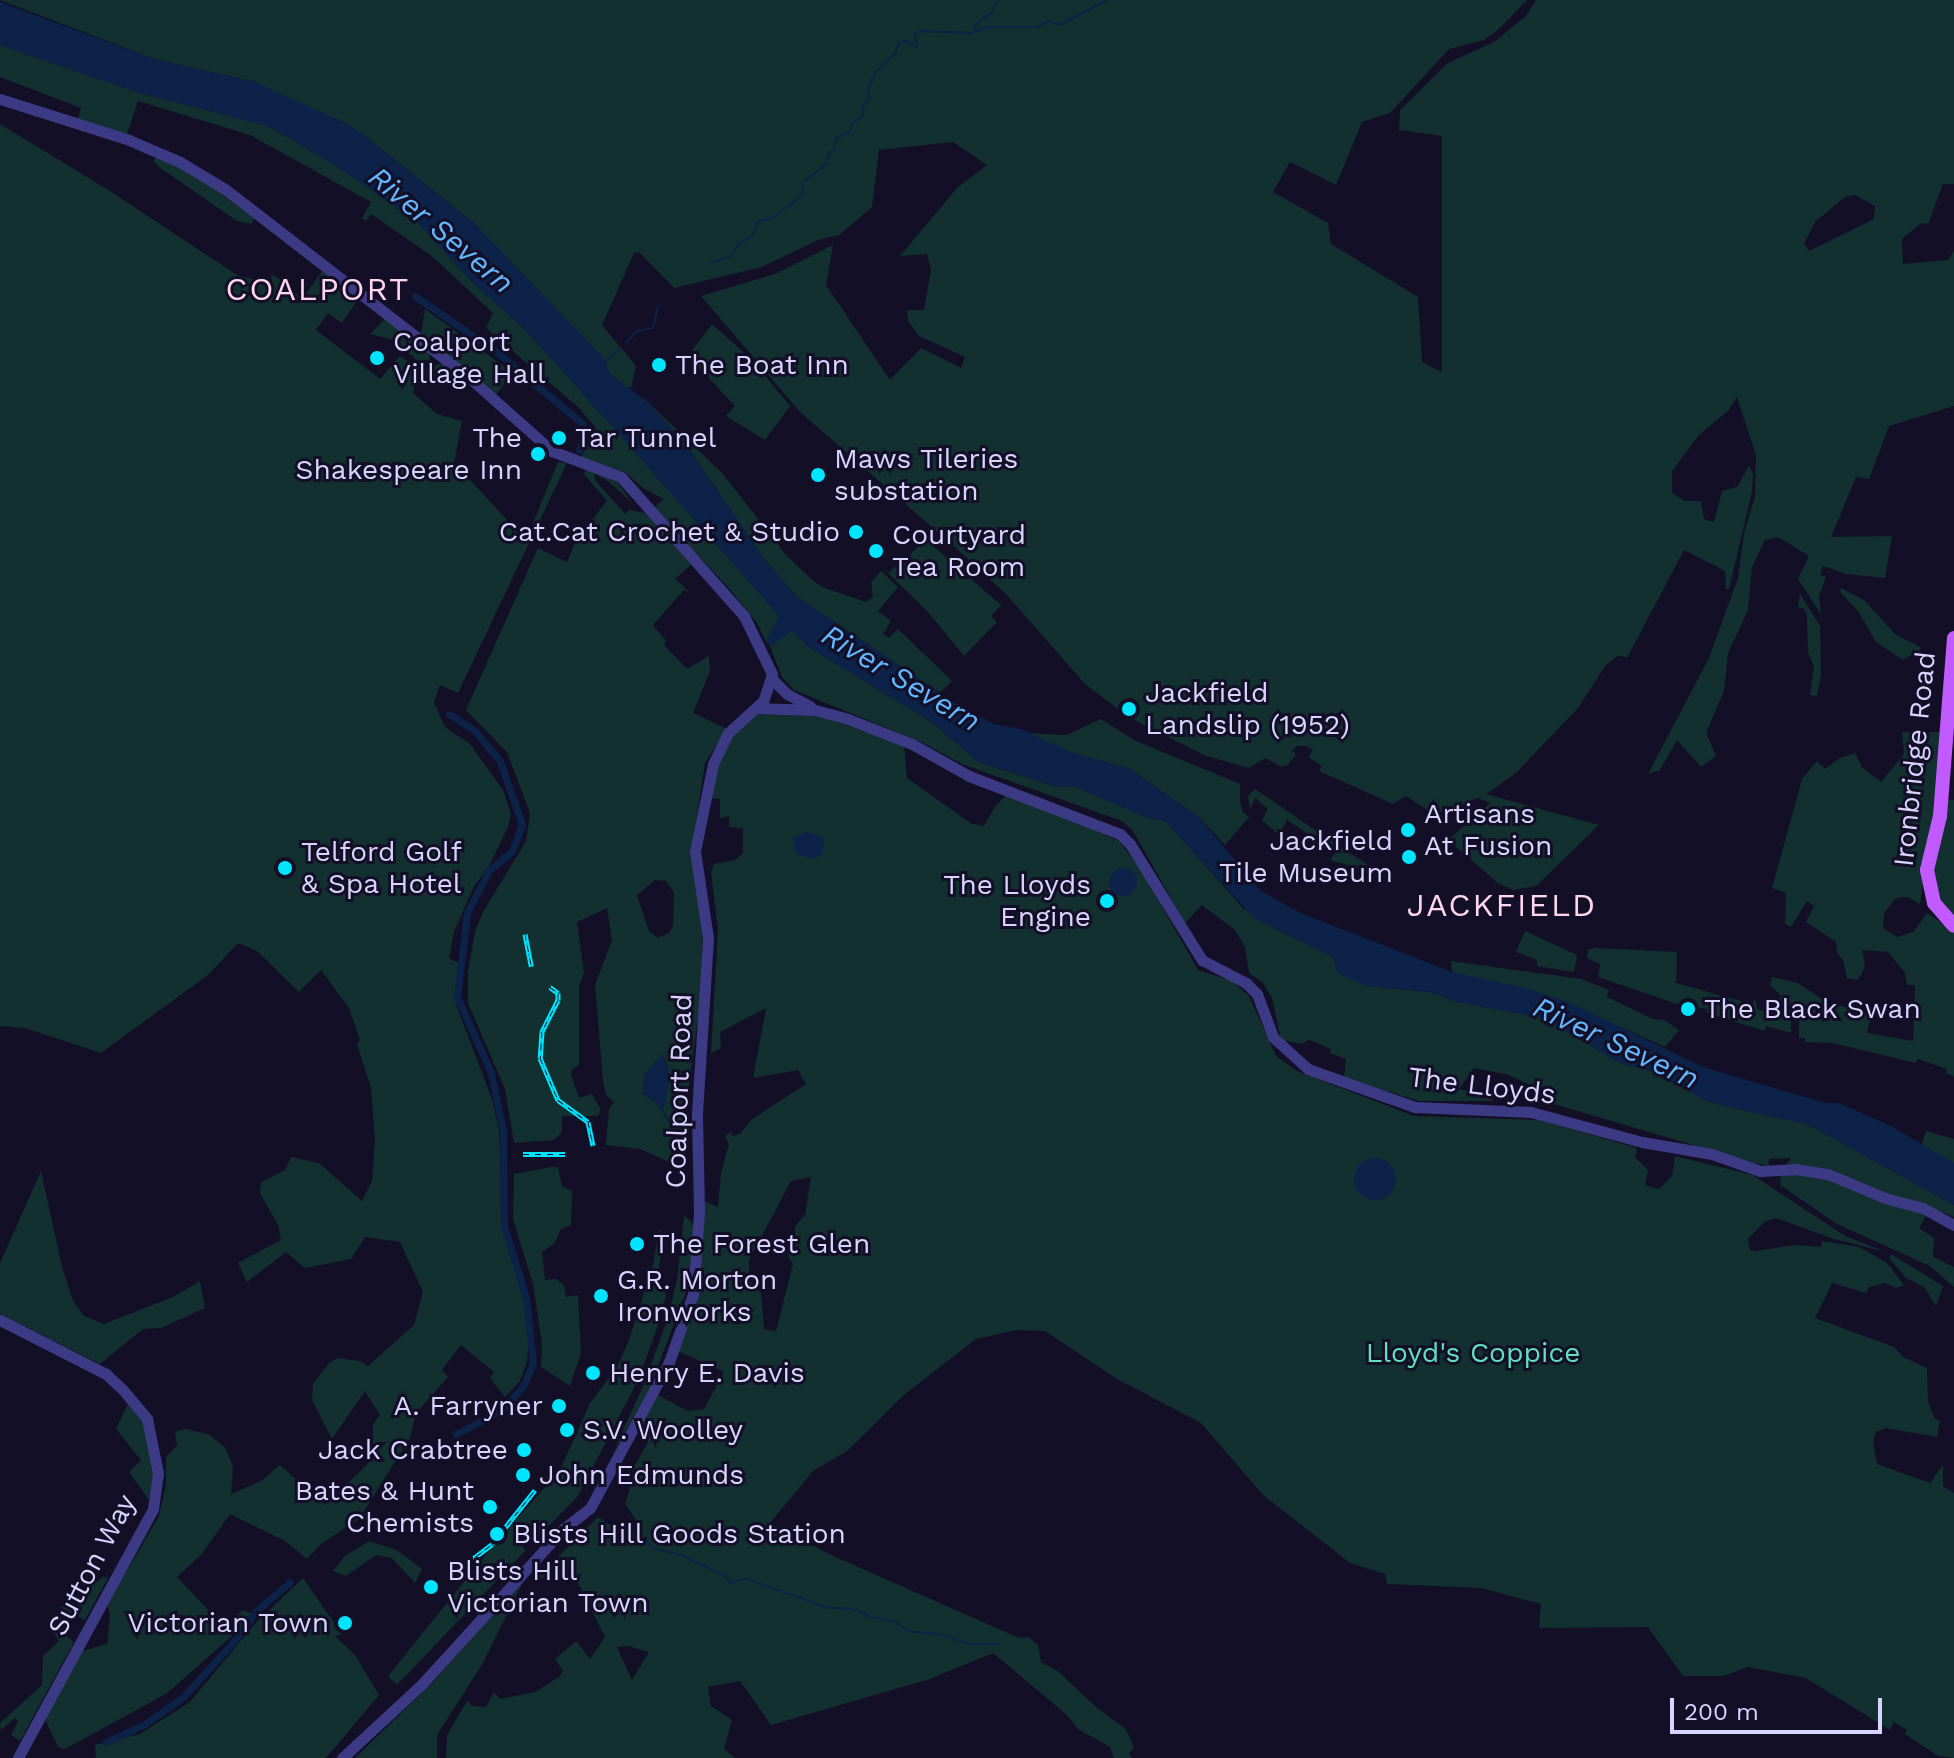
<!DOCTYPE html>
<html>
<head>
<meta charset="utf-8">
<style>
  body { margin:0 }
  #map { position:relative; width:1954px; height:1758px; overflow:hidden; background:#130f26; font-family:"Work Sans",sans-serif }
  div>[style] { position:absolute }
  .green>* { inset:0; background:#12302f }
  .water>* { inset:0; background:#0c2248 }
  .round { border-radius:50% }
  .stream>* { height:2px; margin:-1px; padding:0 1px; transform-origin:1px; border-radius:1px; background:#0c2248 }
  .canal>* { height:7px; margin:-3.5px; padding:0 3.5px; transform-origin:3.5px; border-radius:3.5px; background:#0c2248 }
  .minor>* { height:11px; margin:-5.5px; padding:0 5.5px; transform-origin:5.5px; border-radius:5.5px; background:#3d3a85 }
  .major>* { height:14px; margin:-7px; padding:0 7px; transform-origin:7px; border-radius:7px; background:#c25bff }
  .rail>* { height:5px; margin-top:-2.5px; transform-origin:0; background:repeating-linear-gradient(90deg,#130f26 0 6px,#00e5ff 0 12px); box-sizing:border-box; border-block:2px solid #00e5ff }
  .dots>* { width:22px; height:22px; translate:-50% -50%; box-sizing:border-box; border:4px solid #130f26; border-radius:50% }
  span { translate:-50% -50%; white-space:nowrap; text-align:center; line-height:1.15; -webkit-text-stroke:6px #130f26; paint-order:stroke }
  .poi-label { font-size:28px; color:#d9d4ff }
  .left { translate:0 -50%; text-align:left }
  .right { translate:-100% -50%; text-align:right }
  .street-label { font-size:28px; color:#d9d4ff }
  .park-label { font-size:28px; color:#5fe0c0 }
  .water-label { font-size:30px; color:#62b6ff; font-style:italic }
  .quarter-label { font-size:32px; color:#ffd6f0; letter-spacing:2px }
  .scale { position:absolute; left:1670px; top:1698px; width:212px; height:36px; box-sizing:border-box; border:4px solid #d9d4ff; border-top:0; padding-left:10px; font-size:24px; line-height:28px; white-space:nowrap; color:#d9d4ff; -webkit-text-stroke:6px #130f26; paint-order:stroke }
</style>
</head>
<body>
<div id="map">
  <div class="green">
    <i style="clip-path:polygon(evenodd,0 0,1527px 0,1499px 29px,1484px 40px,1449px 49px,1390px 113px,1362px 122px,1336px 185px,1290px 162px,1273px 192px,1328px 223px,1331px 244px,1418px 297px,1422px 362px,1442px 372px,1442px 136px,1399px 130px,1400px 110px,1448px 63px,1494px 42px,1526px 16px,1536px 0,1954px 0,1954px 184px,1943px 184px,1928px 224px,1921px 223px,1902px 239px,1903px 264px,1948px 260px,1954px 251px,1954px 406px,1889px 426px,1869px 479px,1856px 477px,1831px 537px,1892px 536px,1885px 578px,1846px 574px,1823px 566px,1820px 575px,1826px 577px,1819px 596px,1821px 614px,1798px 579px,1809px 556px,1778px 537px,1765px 540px,1752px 567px,1748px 610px,1728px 653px,1724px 691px,1706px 733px,1716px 756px,1701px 767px,1677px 740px,1660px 770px,1648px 774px,1709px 658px,1738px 578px,1744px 533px,1755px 497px,1756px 455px,1737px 397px,1728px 411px,1699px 435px,1672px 471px,1672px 493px,1685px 501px,1701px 501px,1704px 519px,1714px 522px,1722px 491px,1737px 487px,1749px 466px,1753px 474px,1752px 492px,1729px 589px,1726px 589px,1725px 571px,1684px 550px,1627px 658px,1619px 655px,1606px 665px,1578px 708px,1516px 773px,1486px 794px,1599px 825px,1536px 886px,1513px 890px,1498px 883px,1448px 840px,1490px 803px,1478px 798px,1435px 815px,1406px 796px,1393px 804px,1319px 771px,1322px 766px,1308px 757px,1313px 750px,1306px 746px,1297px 746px,1292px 751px,1296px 754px,1288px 765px,1282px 767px,1265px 758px,1249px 768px,1206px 756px,1130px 718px,1085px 684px,1007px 595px,965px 556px,800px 412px,701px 296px,775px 274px,833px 245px,826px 285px,890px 380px,921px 348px,961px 368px,965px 357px,919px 336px,908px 321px,907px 310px,924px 310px,931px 270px,927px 254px,900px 256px,957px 188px,987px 165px,953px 142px,879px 150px,872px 207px,839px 235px,818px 240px,762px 267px,674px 288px,639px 252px,634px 253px,602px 325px,636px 366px,631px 388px,627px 387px,612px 376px,475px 224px,365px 136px,255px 82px,154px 59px,0 0,1855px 195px,1875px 206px,1874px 219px,1809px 251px,1804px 243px,1816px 221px,1845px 197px,1855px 195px)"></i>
    <i style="clip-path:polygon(0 45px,140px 93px,268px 126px,335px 165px,419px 223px,472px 282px,519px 324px,564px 372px,780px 616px,766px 642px,757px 623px,727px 586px,653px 508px,664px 499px,643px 488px,626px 473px,581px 457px,596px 428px,578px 407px,486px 328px,493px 313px,433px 257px,371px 214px,366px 221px,362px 218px,371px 202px,250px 135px,138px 101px,126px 137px,77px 122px,81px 108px,0 77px)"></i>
    <i style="clip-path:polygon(0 124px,110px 191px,237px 275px,272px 284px,271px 274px,289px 285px,286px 292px,305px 295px,322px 271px,359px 298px,342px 323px,328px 313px,316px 330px,380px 379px,400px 356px,419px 369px,444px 363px,448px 368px,446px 375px,431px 380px,417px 375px,413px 393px,437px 414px,462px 421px,454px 463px,526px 540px,558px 462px,567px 463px,458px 693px,440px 685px,434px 702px,445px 727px,470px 744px,503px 790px,511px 814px,508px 827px,489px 866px,474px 886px,454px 932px,449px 958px,459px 963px,455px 990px,457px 1007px,492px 1099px,499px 1130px,503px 1233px,516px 1261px,525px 1300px,529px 1339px,527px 1362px,520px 1381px,505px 1397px,490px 1378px,494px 1372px,461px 1345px,442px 1370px,448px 1377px,416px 1413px,410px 1438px,359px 1519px,321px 1544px,307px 1559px,285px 1541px,230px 1514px,201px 1555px,177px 1577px,224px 1627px,243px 1610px,256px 1615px,166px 1694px,65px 1749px,58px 1747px,45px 1719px,82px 1651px,107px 1644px,110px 1613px,107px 1605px,159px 1516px,166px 1485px,166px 1457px,177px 1445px,175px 1432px,185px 1429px,208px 1434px,225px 1447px,233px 1466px,231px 1494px,261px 1481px,280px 1465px,325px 1505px,373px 1459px,373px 1424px,380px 1415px,365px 1391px,332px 1439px,312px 1400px,313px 1384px,329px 1363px,337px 1358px,360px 1361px,368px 1366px,414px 1325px,423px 1292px,400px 1242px,365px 1237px,351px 1259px,305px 1268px,286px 1252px,247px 1282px,238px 1263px,281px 1240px,278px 1225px,260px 1193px,261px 1182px,285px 1170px,291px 1157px,319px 1163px,362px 1201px,372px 1181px,375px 1140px,371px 1088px,357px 1044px,360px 1040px,349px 1008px,321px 970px,299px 992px,257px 951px,238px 943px,208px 975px,101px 1053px,25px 1028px,0 1026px)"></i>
    <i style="clip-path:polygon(155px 156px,189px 169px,255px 216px,252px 224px,237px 221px,159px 167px,154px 162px)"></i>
    <i style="clip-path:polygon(425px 309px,512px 372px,496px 395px,421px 334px)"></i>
    <i style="clip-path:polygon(386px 318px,429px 352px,430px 363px,419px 362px,394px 340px,370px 334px)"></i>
    <i style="clip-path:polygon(712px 324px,752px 360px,790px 406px,765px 440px,726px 416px,735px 406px,688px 356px)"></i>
    <i style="clip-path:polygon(648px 402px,723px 474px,786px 555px,810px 578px,822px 587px,866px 602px,873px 597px,871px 582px,881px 571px,898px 587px,878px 611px,891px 621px,883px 634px,889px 638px,898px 629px,952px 681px,940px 693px,796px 596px,764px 559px,689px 449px)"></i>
    <i style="clip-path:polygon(evenodd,587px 468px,618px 483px,633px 504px,608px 481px,595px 474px,595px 480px,625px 514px,629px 510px,645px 513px,693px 563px,675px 579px,692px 594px,684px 590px,653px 625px,666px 641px,664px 645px,687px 669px,709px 656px,710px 671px,693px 713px,727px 729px,705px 763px,692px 848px,703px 923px,700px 1001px,680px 1154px,671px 1153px,669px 1162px,640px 1149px,606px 1145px,609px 1109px,614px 1102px,606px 1095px,603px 1081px,595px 985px,612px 940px,607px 908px,577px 922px,584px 973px,579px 986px,579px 1065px,572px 1069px,571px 1075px,579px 1098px,592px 1094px,601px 1110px,598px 1116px,562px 1116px,562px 1132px,554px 1140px,514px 1143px,505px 1089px,468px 1003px,468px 972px,475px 931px,483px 912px,526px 841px,530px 813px,507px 752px,466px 710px,538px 548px,567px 562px,576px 540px,607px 501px,584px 474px,587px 468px,655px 880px,666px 881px,674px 893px,673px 925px,669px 933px,658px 938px,649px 931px,637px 895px,655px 880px,587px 468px,664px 1057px,669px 1071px,663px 1110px,674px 1128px,656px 1103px,642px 1093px,655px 1062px,664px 1057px)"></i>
    <i style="clip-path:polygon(926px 540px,1001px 605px,991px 616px,997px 622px,964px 656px,928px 612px,888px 573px)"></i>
    <i style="clip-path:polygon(1841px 588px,1864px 600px,1895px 634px,1922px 648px,1903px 660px,1876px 642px,1858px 611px,1840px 592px)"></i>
    <i style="clip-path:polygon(1800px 594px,1820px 626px,1821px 675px,1817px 696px,1810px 695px,1814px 666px,1808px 653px,1807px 616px,1804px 609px,1798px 607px)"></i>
    <i style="clip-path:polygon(792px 630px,807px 646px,930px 721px,979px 762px,1057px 787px,1074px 786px,1148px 818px,1166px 821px,1243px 908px,1275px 929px,1332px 956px,1367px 986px,1431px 992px,1453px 1001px,1543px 1018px,1622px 1064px,1648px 1070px,1709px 1102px,1809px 1125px,1954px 1205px,1954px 1217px,1921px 1203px,1926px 1216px,1919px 1228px,1934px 1238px,1933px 1257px,1954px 1267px,1954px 1287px,1930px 1266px,1837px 1224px,1780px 1185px,1781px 1173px,1791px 1158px,1769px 1159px,1768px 1166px,1754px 1163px,1547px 1102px,1536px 1088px,1509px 1075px,1474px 1068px,1459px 1089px,1490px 1096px,1493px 1101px,1419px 1101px,1344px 1078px,1346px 1059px,1330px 1053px,1331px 1049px,1309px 1040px,1302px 1044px,1281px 1040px,1272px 998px,1263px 983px,1249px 973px,1245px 947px,1235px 930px,1202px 905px,1185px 923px,1133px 831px,1122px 821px,962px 764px,921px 742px,794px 690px,782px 677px,770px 646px)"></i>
    <i style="clip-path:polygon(evenodd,751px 714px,820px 716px,904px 745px,907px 778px,972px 824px,984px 826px,994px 808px,1008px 793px,1119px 841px,1143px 873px,1198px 970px,1232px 981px,1249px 996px,1276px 1056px,1297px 1071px,1414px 1116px,1539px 1120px,1637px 1148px,1635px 1157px,1648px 1170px,1645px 1185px,1659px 1189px,1672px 1176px,1675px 1156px,1753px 1175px,1845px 1236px,1886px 1252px,1834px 1239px,1776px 1218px,1764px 1222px,1748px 1239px,1750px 1250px,1756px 1251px,1795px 1245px,1821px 1247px,1822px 1241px,1859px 1247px,1887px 1263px,1904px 1285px,1896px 1288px,1885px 1283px,1869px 1287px,1866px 1293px,1832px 1283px,1815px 1318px,1894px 1347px,1903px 1357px,1927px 1368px,1928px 1402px,1935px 1419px,1940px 1420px,1937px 1437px,1886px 1428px,1876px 1432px,1873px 1442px,1877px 1464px,1930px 1483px,1943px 1465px,1943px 1486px,1954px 1493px,1954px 1758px,1938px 1756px,1905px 1734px,1907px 1730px,1894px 1722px,1890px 1730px,1806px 1678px,1748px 1667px,1723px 1676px,1683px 1676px,1648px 1627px,1539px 1628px,1541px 1604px,1481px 1588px,1387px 1584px,1385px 1574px,1350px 1563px,1263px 1495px,1201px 1423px,1117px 1379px,1045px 1331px,1017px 1330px,976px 1339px,905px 1394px,847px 1451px,813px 1471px,770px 1523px,831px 1555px,1019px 1638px,1028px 1637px,1038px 1645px,1041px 1662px,1059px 1672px,1097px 1708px,1125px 1728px,1134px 1747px,1129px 1754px,1132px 1758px,1114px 1758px,1110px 1747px,1078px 1729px,1067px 1715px,993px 1653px,930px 1679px,771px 1725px,740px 1681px,708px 1687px,711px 1706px,732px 1720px,724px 1749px,735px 1758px,446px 1758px,447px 1735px,467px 1701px,473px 1706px,486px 1707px,494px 1692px,500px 1699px,535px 1692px,559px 1677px,563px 1671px,555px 1659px,576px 1641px,590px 1659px,605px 1637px,571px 1569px,535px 1580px,598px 1517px,619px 1530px,632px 1532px,641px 1527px,625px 1504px,630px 1489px,619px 1468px,630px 1474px,648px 1442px,638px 1435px,656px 1394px,688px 1411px,704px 1409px,724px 1372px,676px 1350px,697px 1299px,702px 1251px,702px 1200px,718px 1207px,721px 1173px,729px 1144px,725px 1136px,731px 1132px,732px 1136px,740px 1134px,751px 1120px,806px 1084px,798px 1070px,753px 1078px,766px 1008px,720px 1032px,721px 1048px,711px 1053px,718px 929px,711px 872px,714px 864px,735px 860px,743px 853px,743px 828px,729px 827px,729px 816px,720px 818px,720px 799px,709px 798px,719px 763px,739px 724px,751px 714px,811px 1177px,805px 1215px,796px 1225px,788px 1257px,793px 1264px,776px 1331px,764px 1329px,761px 1293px,749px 1280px,749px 1260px,791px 1181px,811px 1177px,751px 714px,628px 1646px,649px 1652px,632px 1680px,617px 1647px,628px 1646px)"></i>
    <i style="clip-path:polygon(1101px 719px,1134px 740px,1240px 784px,1240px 802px,1243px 812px,1249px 817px,1225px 845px,1199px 817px,1128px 768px,1073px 753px,1026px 733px,1066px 735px)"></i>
    <i style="clip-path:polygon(1902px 732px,1940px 732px,1937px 797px,1920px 904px,1907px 897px,1896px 898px,1884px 913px,1883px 928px,1897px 937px,1913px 932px,1927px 913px,1954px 931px,1954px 1076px,1946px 1073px,1947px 1069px,1918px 1059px,1916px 1063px,1832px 1043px,1805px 1042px,1805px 1038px,1799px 1038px,1799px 1015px,1785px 1009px,1786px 1002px,1778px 1000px,1781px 995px,1770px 986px,1772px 977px,1798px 983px,1829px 1004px,1859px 1009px,1873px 1007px,1867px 1033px,1913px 1041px,1915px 985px,1907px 985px,1905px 973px,1888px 952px,1862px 950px,1865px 966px,1861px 975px,1857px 980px,1847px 978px,1843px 960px,1837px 953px,1836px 942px,1806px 922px,1814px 906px,1807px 901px,1791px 927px,1785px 924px,1786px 893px,1772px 888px,1802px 779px,1817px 761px,1825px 769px,1840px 758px,1855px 753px,1862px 767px,1881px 782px,1904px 754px)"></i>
    <i style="clip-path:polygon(1255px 789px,1340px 847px,1385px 876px,1330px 860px,1336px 852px,1287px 820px,1279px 835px,1262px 820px,1268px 809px,1255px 798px,1250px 809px,1248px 796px)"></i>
    <i style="clip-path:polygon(1948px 800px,1954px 800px,1954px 921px,1941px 907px,1932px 874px)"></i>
    <i style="clip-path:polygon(1525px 931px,1577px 955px,1574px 972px,1537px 966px,1537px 960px,1516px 952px)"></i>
    <i style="clip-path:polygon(1595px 948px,1677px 952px,1676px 983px,1741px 1001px,1741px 1006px,1750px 1009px,1755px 998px,1757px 1009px,1791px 1019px,1791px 1033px,1766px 1026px,1765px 1031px,1707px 1013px,1707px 1009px,1677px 1004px,1598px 977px,1600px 964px,1587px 958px,1588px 950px)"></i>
    <i style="clip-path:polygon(1451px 961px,1581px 979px,1609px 990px,1607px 997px,1653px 1019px,1664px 1020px,1679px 1030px,1665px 1047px,1559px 999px,1452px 972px)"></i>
    <i style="clip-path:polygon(1926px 1131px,1954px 1139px,1954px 1163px,1921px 1146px)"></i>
    <i style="clip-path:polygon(551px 1167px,558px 1167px,562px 1186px,572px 1191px,571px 1225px,561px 1229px,554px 1244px,542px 1252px,545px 1280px,556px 1279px,564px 1285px,566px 1297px,578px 1295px,581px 1353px,570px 1386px,541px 1367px,542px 1344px,533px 1284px,513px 1219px,514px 1174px)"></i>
    <i style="clip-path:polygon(41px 1171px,62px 1267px,73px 1301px,84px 1316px,104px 1324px,173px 1297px,200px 1281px,205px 1308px,161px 1328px,143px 1329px,100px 1364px,0 1314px,0 1263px)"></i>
    <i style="clip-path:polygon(684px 1216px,691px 1221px,694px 1230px,688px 1287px,650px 1387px,611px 1457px,643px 1386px,668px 1318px,677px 1280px)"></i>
    <i style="clip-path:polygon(659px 1229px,663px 1237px,658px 1275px,666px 1295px,656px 1331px,639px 1378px,578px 1496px,533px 1542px,524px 1534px,518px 1542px,526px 1550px,397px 1685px,388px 1676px,489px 1551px,560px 1470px,590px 1403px,617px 1367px,628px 1343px,653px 1265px)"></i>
    <i style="clip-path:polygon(1891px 1254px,1943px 1286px,1936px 1306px,1924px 1287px,1906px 1278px,1889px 1258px)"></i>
    <i style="clip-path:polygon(128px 1404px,143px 1422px,154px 1475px,149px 1500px,129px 1472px,141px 1460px,116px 1429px)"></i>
    <i style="clip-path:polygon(369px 1541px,397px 1550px,422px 1569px,415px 1583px,392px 1558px,376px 1555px,346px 1576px,333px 1571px,345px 1556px)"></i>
    <i style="clip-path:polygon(103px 1577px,108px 1578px,85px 1620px,59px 1608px)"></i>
    <i style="clip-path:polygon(303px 1578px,342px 1634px,335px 1636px,355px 1655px,379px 1695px,326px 1758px,96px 1758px,95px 1745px,140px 1734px,190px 1702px,254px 1625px)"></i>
    <i style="clip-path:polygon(525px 1578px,483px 1663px,437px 1735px,437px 1758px,355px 1758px,433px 1682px)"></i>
    <i style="clip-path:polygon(54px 1626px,74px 1642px,20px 1741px,11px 1735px,18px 1721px,15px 1718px,1px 1730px,0 1723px,42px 1685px,43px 1656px,59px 1641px,50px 1628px)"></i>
  </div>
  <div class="water">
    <i style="clip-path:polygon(0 2px,154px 59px,255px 82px,346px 123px,365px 136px,475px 224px,601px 355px,612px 376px,648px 402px,689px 449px,764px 559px,796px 596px,961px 707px,994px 724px,1021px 729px,1073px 753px,1128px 768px,1199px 817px,1261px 891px,1298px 912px,1452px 972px,1529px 989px,1573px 1004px,1703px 1067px,1825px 1103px,1839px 1103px,1889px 1125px,1954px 1163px,1954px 1205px,1809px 1125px,1709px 1102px,1648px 1070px,1622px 1064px,1543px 1018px,1453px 1001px,1431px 992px,1367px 986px,1337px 973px,1332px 956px,1255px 919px,1164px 820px,1148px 818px,1074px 786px,1058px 787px,979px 762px,930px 721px,807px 646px,793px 631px,770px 646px,766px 642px,779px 616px,564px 372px,519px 324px,472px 282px,418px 223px,335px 165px,268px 126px,140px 93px,0 45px)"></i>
    <i style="clip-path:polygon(807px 832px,821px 836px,824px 841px,822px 855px,814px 859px,798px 855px,794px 848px,793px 838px)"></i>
    <i class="round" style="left:1109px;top:868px;width:28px;height:28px"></i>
    <i style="clip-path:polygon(662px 1054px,671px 1076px,663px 1110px,673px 1130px,656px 1103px,642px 1093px,644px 1076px)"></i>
    <i class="round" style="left:1354px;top:1158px;width:42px;height:42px"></i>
  </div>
  <div class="stream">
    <i style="left:974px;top:32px;width:8px;rotate:-76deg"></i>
    <i style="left:976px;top:24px;width:19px;rotate:-36deg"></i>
    <i style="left:991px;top:13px;width:15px;rotate:-58deg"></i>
    <i style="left:711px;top:263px;width:21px;rotate:-19deg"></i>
    <i style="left:731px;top:256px;width:15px;rotate:-58deg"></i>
    <i style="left:739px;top:243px;width:15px;rotate:-28deg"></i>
    <i style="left:752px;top:236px;width:17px;rotate:-65deg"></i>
    <i style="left:759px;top:221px;width:16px;rotate:-15deg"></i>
    <i style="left:774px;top:217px;width:37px;rotate:-38deg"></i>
    <i style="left:803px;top:194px;width:11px;rotate:-95deg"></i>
    <i style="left:802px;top:183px;width:31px;rotate:-38deg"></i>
    <i style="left:826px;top:164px;width:11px;rotate:-75deg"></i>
    <i style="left:829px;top:153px;width:5px;rotate:-22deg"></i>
    <i style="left:834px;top:151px;width:13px;rotate:-81deg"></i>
    <i style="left:836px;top:138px;width:14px;rotate:-25deg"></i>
    <i style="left:849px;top:132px;width:10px;rotate:-66deg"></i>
    <i style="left:853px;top:123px;width:12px;rotate:-35deg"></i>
    <i style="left:863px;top:116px;width:10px;rotate:-90deg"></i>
    <i style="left:863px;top:106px;width:11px;rotate:-49deg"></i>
    <i style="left:870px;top:98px;width:9px;rotate:-103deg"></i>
    <i style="left:868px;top:89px;width:17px;rotate:-66deg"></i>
    <i style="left:875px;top:73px;width:28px;rotate:-44deg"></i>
    <i style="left:895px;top:54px;width:12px;rotate:-70deg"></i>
    <i style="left:899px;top:43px;width:6px;rotate:-18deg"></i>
    <i style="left:905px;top:41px;width:13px;rotate:27deg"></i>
    <i style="left:917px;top:47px;width:13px;rotate:-99deg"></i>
    <i style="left:915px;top:34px;width:6px;rotate:-31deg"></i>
    <i style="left:920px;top:31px;width:52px;rotate:2.2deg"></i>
    <i style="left:972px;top:33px;width:17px;rotate:-21deg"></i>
    <i style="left:988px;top:27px;width:49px"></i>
    <i style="left:1037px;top:27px;width:13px;rotate:-27deg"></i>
    <i style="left:1049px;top:21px;width:12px;rotate:20deg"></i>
    <i style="left:1060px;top:25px;width:53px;rotate:-28deg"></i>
    <i style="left:626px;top:343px;width:16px;rotate:-47deg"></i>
    <i style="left:637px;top:331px;width:16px;rotate:-11deg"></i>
    <i style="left:653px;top:328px;width:22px;rotate:-77deg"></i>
    <i style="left:603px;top:364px;width:23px;rotate:-43deg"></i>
    <i style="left:635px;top:1535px;width:12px;rotate:24deg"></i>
    <i style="left:646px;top:1540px;width:10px;rotate:53deg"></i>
    <i style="left:652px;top:1548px;width:32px;rotate:14deg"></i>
    <i style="left:683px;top:1556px;width:47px;rotate:24.9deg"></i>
    <i style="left:726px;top:1576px;width:8px;rotate:60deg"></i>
    <i style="left:730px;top:1583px;width:16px;rotate:-18deg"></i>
    <i style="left:745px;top:1578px;width:85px;rotate:19.9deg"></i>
    <i style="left:825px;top:1607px;width:33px;rotate:5deg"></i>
    <i style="left:858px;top:1610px;width:12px;rotate:31deg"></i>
    <i style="left:868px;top:1616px;width:29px;rotate:12deg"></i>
    <i style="left:896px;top:1622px;width:14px;rotate:39deg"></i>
    <i style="left:907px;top:1631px;width:36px;rotate:6deg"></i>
    <i style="left:943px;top:1635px;width:27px;rotate:20deg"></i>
    <i style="left:968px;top:1644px;width:33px"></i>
  </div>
  <div class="canal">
    <i style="left:415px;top:296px;width:102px;rotate:34.6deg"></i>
    <i style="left:499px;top:354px;width:109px;rotate:39.8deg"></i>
    <i style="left:583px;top:424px;width:10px;rotate:79deg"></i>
    <i style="left:585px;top:434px;width:17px;rotate:111deg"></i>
    <i style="left:449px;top:714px;width:30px;rotate:33deg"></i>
    <i style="left:474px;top:730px;width:40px;rotate:50deg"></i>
    <i style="left:500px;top:761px;width:67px;rotate:70.8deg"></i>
    <i style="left:522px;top:824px;width:29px;rotate:110deg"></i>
    <i style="left:512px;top:851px;width:30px;rotate:140deg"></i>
    <i style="left:489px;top:870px;width:48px;rotate:117.1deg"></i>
    <i style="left:467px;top:913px;width:85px;rotate:96.8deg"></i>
    <i style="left:457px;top:997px;width:83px;rotate:65.9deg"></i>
    <i style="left:491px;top:1073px;width:59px;rotate:78.3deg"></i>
    <i style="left:503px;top:1131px;width:94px;rotate:89.4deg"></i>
    <i style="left:504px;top:1225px;width:76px;rotate:73.2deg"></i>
    <i style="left:526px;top:1298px;width:65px;rotate:83.9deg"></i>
    <i style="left:533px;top:1363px;width:25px;rotate:113deg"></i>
    <i style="left:523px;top:1386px;width:32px;rotate:131deg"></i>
    <i style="left:502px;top:1410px;width:52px;rotate:152.4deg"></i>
    <i style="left:106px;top:1742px;width:43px;rotate:-24.8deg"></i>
    <i style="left:145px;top:1724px;width:47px;rotate:-35.4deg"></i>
    <i style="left:183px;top:1697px;width:77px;rotate:-47.6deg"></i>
    <i style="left:235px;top:1640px;width:37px;rotate:-54deg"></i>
    <i style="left:257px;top:1610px;width:43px;rotate:-40.3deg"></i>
  </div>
  <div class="minor">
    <i style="left:0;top:99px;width:135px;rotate:17.6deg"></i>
    <i style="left:129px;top:140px;width:56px;rotate:23.3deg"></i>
    <i style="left:180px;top:162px;width:52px;rotate:31deg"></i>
    <i style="left:225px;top:189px;width:312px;rotate:37.7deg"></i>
    <i style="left:472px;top:380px;width:107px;rotate:41.6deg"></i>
    <i style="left:552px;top:451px;width:74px;rotate:20.6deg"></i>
    <i style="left:621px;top:477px;width:186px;rotate:48.5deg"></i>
    <i style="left:744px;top:616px;width:64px;rotate:64.2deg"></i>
    <i style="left:772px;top:674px;width:28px;rotate:108deg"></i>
    <i style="left:763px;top:701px;width:47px;rotate:137.6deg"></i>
    <i style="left:728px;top:733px;width:34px;rotate:116deg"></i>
    <i style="left:713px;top:764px;width:89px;rotate:101.7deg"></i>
    <i style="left:695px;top:851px;width:88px;rotate:81.5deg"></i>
    <i style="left:708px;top:938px;width:177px;rotate:93.6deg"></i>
    <i style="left:697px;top:1115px;width:98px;rotate:88.8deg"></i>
    <i style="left:699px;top:1213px;width:81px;rotate:94.2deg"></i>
    <i style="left:693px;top:1294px;width:72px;rotate:109.4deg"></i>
    <i style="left:669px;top:1362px;width:166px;rotate:118.4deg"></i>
    <i style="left:590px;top:1508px;width:33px;rotate:142deg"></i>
    <i style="left:564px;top:1528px;width:211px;rotate:132.3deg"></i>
    <i style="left:422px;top:1684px;width:109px;rotate:137.2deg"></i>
    <i style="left:772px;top:679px;width:21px;rotate:45deg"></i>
    <i style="left:787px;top:694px;width:26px;rotate:28deg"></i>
    <i style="left:756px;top:708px;width:59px;rotate:1.9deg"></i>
    <i style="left:815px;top:710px;width:34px;rotate:15deg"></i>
    <i style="left:848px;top:719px;width:69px;rotate:21.3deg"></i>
    <i style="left:912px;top:744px;width:65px;rotate:29.3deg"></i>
    <i style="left:969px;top:776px;width:162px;rotate:21deg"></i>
    <i style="left:1120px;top:834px;width:14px;rotate:45deg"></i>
    <i style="left:1130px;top:844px;width:137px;rotate:58.2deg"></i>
    <i style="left:1202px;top:960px;width:50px;rotate:27.6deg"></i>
    <i style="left:1246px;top:983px;width:16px;rotate:45deg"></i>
    <i style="left:1257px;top:994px;width:46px;rotate:69.6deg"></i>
    <i style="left:1273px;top:1037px;width:47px;rotate:42.4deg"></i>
    <i style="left:1308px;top:1069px;width:114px;rotate:19.6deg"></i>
    <i style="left:1415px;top:1107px;width:116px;rotate:2.5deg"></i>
    <i style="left:1531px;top:1112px;width:115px;rotate:15.1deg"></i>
    <i style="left:1642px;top:1142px;width:71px;rotate:9.7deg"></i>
    <i style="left:1712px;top:1154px;width:51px;rotate:19.5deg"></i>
    <i style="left:1760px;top:1171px;width:35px;rotate:-3deg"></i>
    <i style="left:1795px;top:1169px;width:33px;rotate:9deg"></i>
    <i style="left:1828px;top:1174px;width:62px;rotate:22.8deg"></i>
    <i style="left:1885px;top:1198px;width:39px;rotate:15deg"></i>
    <i style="left:1923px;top:1208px;width:35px;rotate:29deg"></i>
    <i style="left:0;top:1320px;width:119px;rotate:27deg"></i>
    <i style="left:106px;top:1374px;width:23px;rotate:43deg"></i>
    <i style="left:123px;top:1390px;width:38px;rotate:50deg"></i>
    <i style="left:147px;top:1419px;width:55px;rotate:78.5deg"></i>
    <i style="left:158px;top:1473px;width:36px;rotate:98deg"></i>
    <i style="left:153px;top:1509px;width:283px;rotate:118.5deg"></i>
  </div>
  <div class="major">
    <i style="left:1954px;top:638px;width:179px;rotate:94.5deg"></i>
    <i style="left:1940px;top:816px;width:56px;rotate:103.5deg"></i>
    <i style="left:1927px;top:870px;width:34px;rotate:78deg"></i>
    <i style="left:1934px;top:903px;width:30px;rotate:49deg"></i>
  </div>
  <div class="rail">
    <i style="left:525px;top:934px;width:33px;rotate:79deg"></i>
    <i style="left:550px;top:987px;width:10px;rotate:37deg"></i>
    <i style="left:558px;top:993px;width:7px;rotate:90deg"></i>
    <i style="left:558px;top:1000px;width:36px;rotate:117deg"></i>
    <i style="left:542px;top:1032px;width:26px;rotate:94deg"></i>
    <i style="left:540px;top:1058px;width:46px;rotate:66.8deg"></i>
    <i style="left:558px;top:1100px;width:37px;rotate:36deg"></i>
    <i style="left:588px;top:1122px;width:24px;rotate:78deg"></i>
    <i style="left:523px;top:1154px;width:42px"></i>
    <i style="left:457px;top:1571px;width:44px;rotate:-37.6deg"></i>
    <i style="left:492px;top:1544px;width:69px;rotate:-51.5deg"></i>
  </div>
  <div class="dots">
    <i style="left:377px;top:358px;background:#00e5ff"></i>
    <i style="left:659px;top:365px;background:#00e5ff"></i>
    <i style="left:559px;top:438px;background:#00e5ff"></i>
    <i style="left:538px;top:454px;background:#00e5ff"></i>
    <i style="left:818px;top:475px;background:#00e5ff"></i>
    <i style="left:856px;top:532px;background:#00e5ff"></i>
    <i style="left:876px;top:551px;background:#00e5ff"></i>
    <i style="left:1129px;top:709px;background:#00e5ff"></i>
    <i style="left:1408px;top:830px;background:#00e5ff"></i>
    <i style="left:1409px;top:857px;background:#00e5ff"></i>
    <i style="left:285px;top:868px;background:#00e5ff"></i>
    <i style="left:1107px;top:901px;background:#00e5ff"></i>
    <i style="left:1688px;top:1009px;background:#00e5ff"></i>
    <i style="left:637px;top:1244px;background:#00e5ff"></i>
    <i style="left:601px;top:1296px;background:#00e5ff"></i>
    <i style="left:593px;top:1373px;background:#00e5ff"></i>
    <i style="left:559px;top:1406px;background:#00e5ff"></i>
    <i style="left:567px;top:1430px;background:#00e5ff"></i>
    <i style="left:524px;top:1450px;background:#00e5ff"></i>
    <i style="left:523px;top:1475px;background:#00e5ff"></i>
    <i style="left:490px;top:1507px;background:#00e5ff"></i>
    <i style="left:497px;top:1534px;background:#00e5ff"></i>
    <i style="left:431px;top:1587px;background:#00e5ff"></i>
    <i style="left:345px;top:1623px;background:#00e5ff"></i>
  </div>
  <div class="poi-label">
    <span class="left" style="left:393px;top:358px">Coalport<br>Village Hall</span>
    <span class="left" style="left:675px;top:365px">The Boat Inn</span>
    <span class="right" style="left:522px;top:454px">The<br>Shakespeare Inn</span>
    <span class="left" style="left:575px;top:438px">Tar Tunnel</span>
    <span class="left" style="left:834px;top:475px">Maws Tileries<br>substation</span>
    <span class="right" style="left:840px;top:532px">Cat.Cat Crochet &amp; Studio</span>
    <span class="left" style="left:892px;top:551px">Courtyard<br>Tea Room</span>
    <span class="left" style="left:1145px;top:709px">Jackfield<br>Landslip (1952)</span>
    <span class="left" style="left:1424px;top:830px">Artisans<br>At Fusion</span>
    <span class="right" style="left:1393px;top:857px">Jackfield<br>Tile Museum</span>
    <span class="left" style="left:301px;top:868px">Telford Golf<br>&amp; Spa Hotel</span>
    <span class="right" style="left:1091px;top:901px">The Lloyds<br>Engine</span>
    <span class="left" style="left:1704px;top:1009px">The Black Swan</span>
    <span class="left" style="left:653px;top:1244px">The Forest Glen</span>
    <span class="left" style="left:617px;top:1296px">G.R. Morton<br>Ironworks</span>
    <span class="left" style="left:609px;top:1373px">Henry E. Davis</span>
    <span class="right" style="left:543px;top:1406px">A. Farryner</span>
    <span class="left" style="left:583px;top:1430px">S.V. Woolley</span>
    <span class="right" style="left:508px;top:1450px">Jack Crabtree</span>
    <span class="left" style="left:539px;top:1475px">John Edmunds</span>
    <span class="right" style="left:474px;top:1507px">Bates &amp; Hunt<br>Chemists</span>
    <span class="left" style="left:513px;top:1534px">Blists Hill Goods Station</span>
    <span class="left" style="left:447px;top:1587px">Blists Hill<br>Victorian Town</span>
    <span class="right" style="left:329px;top:1623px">Victorian Town</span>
  </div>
  <div class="street-label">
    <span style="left:1915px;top:759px;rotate:-84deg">Ironbridge Road</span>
    <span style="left:1482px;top:1086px;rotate:7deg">The Lloyds</span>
    <span style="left:679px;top:1091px;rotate:-88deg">Coalport Road</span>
    <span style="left:92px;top:1565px;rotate:-62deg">Sutton Way</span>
  </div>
  <div class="park-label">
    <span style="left:1473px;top:1353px">Lloyd's Coppice</span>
  </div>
  <div class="water-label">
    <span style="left:441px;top:230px;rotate:40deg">River Severn</span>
    <span style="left:901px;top:678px;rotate:31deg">River Severn</span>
    <span style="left:1616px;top:1043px;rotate:25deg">River Severn</span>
  </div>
  <div class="quarter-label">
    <span style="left:318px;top:289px">COALPORT</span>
    <span style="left:1502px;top:905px">JACKFIELD</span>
  </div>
  <div class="scale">200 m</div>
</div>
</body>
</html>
